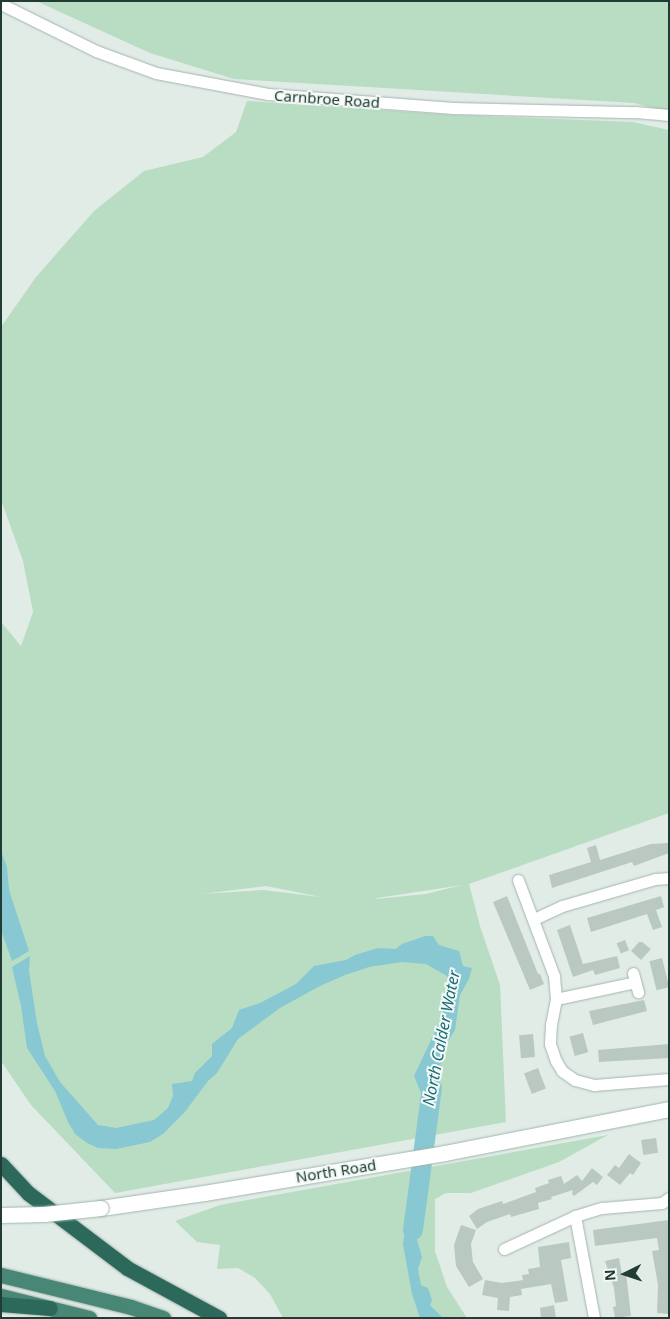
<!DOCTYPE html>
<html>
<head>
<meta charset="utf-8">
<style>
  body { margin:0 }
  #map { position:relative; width:670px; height:1319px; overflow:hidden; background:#e1ece7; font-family:"Noto Sans",sans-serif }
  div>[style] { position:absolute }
  .green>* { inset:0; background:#b9ddc2 }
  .water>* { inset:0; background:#88c8d2 }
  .river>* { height:20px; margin:-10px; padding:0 10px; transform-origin:10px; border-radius:10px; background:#88c8d2 }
  .building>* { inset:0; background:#b9c9c2; transform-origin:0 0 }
  .roads { filter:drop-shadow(0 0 1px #a4b4ae) drop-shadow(0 0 1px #a4b4ae) }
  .minor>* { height:11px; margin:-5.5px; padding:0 5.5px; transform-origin:5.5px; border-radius:5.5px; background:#fff }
  .secondary>* { height:15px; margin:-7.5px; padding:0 7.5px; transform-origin:7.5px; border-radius:7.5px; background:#fff }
  .trunk>* { height:15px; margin:-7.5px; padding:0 7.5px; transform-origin:7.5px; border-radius:7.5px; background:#488676 }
  .motorway>* { height:15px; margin:-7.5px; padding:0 7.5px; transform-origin:7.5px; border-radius:7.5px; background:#2c695b }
  .bridges { filter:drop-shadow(0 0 1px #9fb8ae) drop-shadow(0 0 1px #9fb8ae) }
  .secondary-bridge>* { height:15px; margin:-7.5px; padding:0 7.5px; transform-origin:7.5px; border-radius:7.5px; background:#fff }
  span { translate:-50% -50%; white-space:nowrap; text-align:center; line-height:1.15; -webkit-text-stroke:4px #f1f8f5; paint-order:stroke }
  .street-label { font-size:15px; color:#213c34 }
  .water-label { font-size:16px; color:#1a6c79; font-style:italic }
  .frame { position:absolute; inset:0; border:2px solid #213c34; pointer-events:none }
  .north { position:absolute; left:600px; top:1249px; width:50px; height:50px; -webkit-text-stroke:4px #f1f8f5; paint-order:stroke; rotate:266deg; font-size:14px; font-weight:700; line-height:20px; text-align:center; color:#213c34 }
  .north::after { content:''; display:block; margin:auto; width:18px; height:22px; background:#213c34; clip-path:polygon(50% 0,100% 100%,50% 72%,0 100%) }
</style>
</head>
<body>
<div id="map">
  <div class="green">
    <i style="clip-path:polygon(36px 1px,669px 1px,669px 112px,634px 103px,234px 79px,150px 53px)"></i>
    <i style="clip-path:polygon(evenodd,247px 101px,454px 115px,633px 122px,669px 130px,669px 813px,469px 884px,480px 926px,500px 985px,506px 1122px,115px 1193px,31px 1105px,1px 1061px,1px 622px,21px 646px,33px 612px,23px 561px,1px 500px,1px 327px,36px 277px,94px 211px,144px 171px,203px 157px,236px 132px,247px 101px,462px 885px,426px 894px,376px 899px,377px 898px,462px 885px,247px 101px,266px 886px,321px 897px,263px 890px,202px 894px,266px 886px)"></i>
    <i style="clip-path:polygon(608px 1135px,559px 1162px,471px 1193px,446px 1193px,435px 1199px,435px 1251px,447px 1287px,467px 1318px,283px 1318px,270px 1294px,255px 1278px,238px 1268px,217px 1269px,220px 1245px,197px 1242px,175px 1221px,220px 1205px)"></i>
  </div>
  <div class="water">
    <i style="clip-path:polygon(1px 851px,7px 867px,9px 890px,29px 951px,12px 961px,2px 933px)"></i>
    <i style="clip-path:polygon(425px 936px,433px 936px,439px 945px,459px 951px,463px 966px,472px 968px,469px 979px,460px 995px,455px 1030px,446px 1045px,433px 1091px,437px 1116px,423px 1115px,423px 1098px,414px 1076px,439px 1023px,451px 986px,447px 976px,426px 964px,402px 962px,369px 967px,345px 975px,320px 986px,280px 1008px,238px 1039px,217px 1073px,208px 1081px,184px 1113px,163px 1134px,150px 1142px,116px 1149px,98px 1148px,87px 1143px,75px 1134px,68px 1122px,55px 1091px,27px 1048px,21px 1006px,12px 967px,30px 956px,29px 971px,37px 1023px,45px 1056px,60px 1082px,98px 1125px,116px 1128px,154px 1120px,168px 1108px,173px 1096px,172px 1084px,192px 1081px,195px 1073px,212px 1056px,212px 1044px,232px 1028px,239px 1010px,260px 1003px,296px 984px,314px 966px,346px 960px,355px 955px,378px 948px,396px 949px,402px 944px)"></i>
    <i style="clip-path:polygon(413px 1204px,421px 1206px,417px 1240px,422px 1257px,418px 1269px,421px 1285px,428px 1288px,432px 1300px,430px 1305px,443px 1318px,420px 1318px,412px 1294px,403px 1244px,406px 1224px,411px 1216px)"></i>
  </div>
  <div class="river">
    <i style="left:413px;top:1230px;width:143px;rotate:-82.4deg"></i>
  </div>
  <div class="building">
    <i style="clip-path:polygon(669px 843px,669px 853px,634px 866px,632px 862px,552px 888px,549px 875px,591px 862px,587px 848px,596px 845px,600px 860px,651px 844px)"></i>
    <i style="clip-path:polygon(507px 896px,538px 974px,540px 974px,544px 984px,530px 990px,493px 902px)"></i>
    <i style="clip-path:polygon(661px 896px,664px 907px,656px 910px,662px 927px,653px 930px,647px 914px,591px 932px,587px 918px)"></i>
    <i style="clip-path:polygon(570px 925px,583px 964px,617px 956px,620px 968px,595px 975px,593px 970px,573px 977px,557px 930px)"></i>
    <i style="left:625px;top:940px;width:11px;height:9px;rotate:68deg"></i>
    <i style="clip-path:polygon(639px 942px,642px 942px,651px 949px,641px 960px,631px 951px)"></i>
    <i style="left:662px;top:958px;width:30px;height:13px;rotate:76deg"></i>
    <i style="clip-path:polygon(644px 1000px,647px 1011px,593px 1025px,589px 1011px)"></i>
    <i style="left:583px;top:1033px;width:20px;height:14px;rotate:75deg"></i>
    <i style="left:533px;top:1034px;width:23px;height:14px;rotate:85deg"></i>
    <i style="clip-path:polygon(669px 1044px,669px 1058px,599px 1062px,598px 1050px)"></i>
    <i style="left:538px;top:1068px;width:22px;height:15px;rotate:69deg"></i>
    <i style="left:656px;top:1138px;width:15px;height:15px;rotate:82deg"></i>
    <i style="clip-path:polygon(629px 1154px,641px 1163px,633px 1175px,630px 1173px,620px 1185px,607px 1175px,615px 1165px,619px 1168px)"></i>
    <i style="clip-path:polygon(592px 1168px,603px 1177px,597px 1185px,593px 1182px,574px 1196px,572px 1194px,573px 1190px,551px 1197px,552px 1199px,538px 1203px,539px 1209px,511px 1217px,510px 1214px,487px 1222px,477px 1229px,469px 1216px,478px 1209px,502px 1201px,503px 1204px,536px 1192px,535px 1188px,549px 1183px,548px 1180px,561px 1176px,564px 1184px,577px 1175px,582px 1181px)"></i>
    <i style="clip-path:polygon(669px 1220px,669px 1314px,657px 1313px,658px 1285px,652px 1251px,659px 1250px,657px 1238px,595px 1246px,593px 1230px)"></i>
    <i style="clip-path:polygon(461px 1225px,476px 1230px,471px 1244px,473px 1262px,483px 1279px,469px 1287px,456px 1266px,454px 1245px)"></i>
    <i style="clip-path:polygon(569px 1242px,571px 1258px,561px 1260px,568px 1301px,555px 1303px,551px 1284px,521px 1289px,522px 1295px,510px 1297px,509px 1311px,497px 1310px,498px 1298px,482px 1295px,485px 1280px,502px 1283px,523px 1280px,522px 1275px,529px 1274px,528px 1269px,540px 1267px,538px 1247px)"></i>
    <i style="clip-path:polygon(619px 1258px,622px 1274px,626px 1273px,631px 1316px,615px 1318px,613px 1307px,616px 1306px,614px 1288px,605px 1261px)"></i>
    <i style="clip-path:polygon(554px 1305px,556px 1318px,541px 1318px,540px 1308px)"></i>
  </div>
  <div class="roads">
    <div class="minor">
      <i style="left:1px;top:4px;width:106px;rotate:26.3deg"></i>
      <i style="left:96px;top:51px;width:64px;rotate:20.1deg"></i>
      <i style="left:156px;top:73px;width:114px;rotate:10.6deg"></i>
      <i style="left:268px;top:94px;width:186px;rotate:4.3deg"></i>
      <i style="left:453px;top:108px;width:182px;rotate:1.3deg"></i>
      <i style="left:635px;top:112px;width:34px;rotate:5deg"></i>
      <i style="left:518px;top:880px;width:103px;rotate:69.4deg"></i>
      <i style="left:554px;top:976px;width:23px;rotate:85deg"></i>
      <i style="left:556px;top:999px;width:25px;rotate:101deg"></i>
      <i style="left:551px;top:1024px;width:20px;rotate:93deg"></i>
      <i style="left:550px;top:1044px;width:18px;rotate:71deg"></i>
      <i style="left:556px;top:1061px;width:12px;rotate:59deg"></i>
      <i style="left:562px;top:1071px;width:16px;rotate:35deg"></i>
      <i style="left:575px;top:1080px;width:20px;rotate:15deg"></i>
      <i style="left:594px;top:1085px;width:75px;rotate:-4.6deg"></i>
      <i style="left:534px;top:919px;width:31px;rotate:-25deg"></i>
      <i style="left:562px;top:906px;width:97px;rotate:-16.2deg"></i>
      <i style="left:655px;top:879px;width:14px;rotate:-4deg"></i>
      <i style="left:633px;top:973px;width:20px;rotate:75deg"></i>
      <i style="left:556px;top:999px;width:81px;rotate:-12.1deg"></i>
      <i style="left:575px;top:1216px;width:104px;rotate:79.4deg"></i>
      <i style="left:504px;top:1249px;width:78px;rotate:-24.9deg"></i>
      <i style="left:575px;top:1216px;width:28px;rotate:-17deg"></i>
      <i style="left:602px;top:1208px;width:60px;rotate:-4.8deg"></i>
      <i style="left:662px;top:1203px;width:9px;rotate:-36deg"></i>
    </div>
    <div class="secondary">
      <i style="left:101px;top:1208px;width:104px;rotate:-8.3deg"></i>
      <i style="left:204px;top:1193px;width:244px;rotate:-9.4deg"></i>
      <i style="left:445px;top:1153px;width:228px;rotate:-11.1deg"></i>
    </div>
    <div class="trunk">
      <i style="left:1px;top:1275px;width:134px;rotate:13.8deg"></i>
      <i style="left:131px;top:1307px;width:34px;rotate:19deg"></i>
      <i style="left:1px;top:1296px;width:91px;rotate:14deg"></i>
    </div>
    <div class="motorway">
      <i style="left:1px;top:1164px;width:40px;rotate:47deg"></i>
      <i style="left:28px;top:1193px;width:124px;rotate:37.1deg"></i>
      <i style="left:127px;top:1268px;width:105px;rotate:28.5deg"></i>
      <i style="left:1px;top:1304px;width:49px;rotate:4.7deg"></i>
    </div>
  </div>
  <div class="bridges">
    <div class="secondary-bridge">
      <i style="left:1px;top:1215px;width:43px;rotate:-1.3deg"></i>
      <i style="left:44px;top:1214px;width:57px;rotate:-6deg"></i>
    </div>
  </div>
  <div class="street-label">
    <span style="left:327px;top:99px;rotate:4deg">Carnbroe Road</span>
    <span style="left:336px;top:1171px;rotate:-9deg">North Road</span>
  </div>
  <div class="water-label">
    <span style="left:441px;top:1038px;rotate:-79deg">North Calder Water</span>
  </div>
  <div class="frame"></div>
  <div class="north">N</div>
</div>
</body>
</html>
